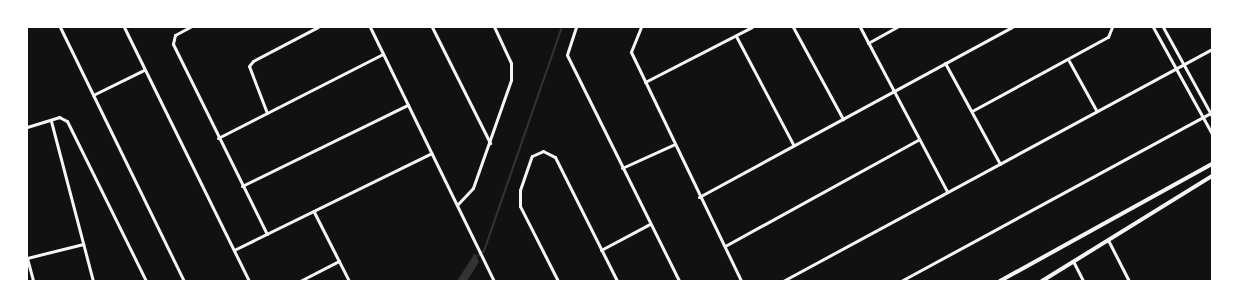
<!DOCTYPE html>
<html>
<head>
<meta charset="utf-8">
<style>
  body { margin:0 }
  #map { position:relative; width:1239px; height:308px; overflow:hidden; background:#111; font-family:"Playfair Display",serif }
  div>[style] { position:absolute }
  .water>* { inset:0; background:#333 }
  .stream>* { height:1.5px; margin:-0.75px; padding:0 0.75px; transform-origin:0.75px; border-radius:0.75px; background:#333 }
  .minor>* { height:3px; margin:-1.5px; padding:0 1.5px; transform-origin:1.5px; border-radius:1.5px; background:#f5f5f5 }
  .secondary>* { height:4px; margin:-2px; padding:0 2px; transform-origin:2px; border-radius:2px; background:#f5f5f5 }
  span { translate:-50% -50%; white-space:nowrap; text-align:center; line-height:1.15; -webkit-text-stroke:4px #fff; paint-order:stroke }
  .frame { position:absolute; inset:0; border:28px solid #fff; pointer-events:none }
</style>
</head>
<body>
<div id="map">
  <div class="water">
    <i style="clip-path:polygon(475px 253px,479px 262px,467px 281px,457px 281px)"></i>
  </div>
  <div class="stream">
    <i style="left:478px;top:256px;width:8px;rotate:-40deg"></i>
    <i style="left:484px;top:251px;width:237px;rotate:-70.8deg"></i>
  </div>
  <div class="minor">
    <i style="left:60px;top:27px;width:283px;rotate:64deg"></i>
    <i style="left:124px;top:27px;width:283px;rotate:63.8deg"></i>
    <i style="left:190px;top:27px;width:17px;rotate:152deg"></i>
    <i style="left:175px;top:35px;width:9px;rotate:103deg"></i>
    <i style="left:173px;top:44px;width:212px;rotate:63.7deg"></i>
    <i style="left:370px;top:27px;width:283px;rotate:64deg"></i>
    <i style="left:432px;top:27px;width:130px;rotate:63.4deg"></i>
    <i style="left:576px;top:27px;width:29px;rotate:108deg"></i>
    <i style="left:567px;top:55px;width:252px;rotate:63.6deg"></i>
    <i style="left:641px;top:27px;width:27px;rotate:112deg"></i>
    <i style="left:631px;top:52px;width:254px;rotate:64.3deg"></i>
    <i style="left:793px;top:27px;width:105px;rotate:61.5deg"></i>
    <i style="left:860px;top:27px;width:186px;rotate:62.1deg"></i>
    <i style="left:1153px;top:27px;width:122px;rotate:61.1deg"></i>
    <i style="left:1163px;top:27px;width:102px;rotate:61.2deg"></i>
    <i style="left:736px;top:36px;width:122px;rotate:62.2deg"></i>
    <i style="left:868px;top:43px;width:33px;rotate:-29deg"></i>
    <i style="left:1069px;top:61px;width:56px;rotate:61.1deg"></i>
    <i style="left:945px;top:63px;width:115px;rotate:61.4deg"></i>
    <i style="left:645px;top:82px;width:120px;rotate:-27.2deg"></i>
    <i style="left:93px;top:95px;width:57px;rotate:-26.1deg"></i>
    <i style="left:972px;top:111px;width:155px;rotate:-28.6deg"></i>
    <i style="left:1108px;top:37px;width:11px;rotate:-68deg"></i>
    <i style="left:267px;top:113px;width:50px;rotate:-111deg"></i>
    <i style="left:249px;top:66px;width:6px;rotate:-51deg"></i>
    <i style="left:253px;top:61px;width:73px;rotate:-27.6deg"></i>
    <i style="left:51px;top:121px;width:165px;rotate:75.3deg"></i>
    <i style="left:27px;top:127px;width:34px;rotate:-17deg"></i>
    <i style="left:59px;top:117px;width:9px;rotate:27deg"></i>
    <i style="left:67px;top:121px;width:178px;rotate:63.7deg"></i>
    <i style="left:218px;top:138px;width:185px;rotate:-27deg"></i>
    <i style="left:622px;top:168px;width:56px;rotate:-24.3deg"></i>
    <i style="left:242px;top:186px;width:184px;rotate:-26.1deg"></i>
    <i style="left:699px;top:197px;width:356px;rotate:-28.5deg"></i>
    <i style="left:458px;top:204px;width:22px;rotate:-47deg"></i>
    <i style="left:473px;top:188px;width:114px;rotate:-70.6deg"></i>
    <i style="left:511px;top:80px;width:17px;rotate:-90deg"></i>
    <i style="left:511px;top:63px;width:40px;rotate:-115deg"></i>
    <i style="left:314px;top:212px;width:77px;rotate:63.1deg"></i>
    <i style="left:1108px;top:240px;width:46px;rotate:62.9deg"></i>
    <i style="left:725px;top:246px;width:220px;rotate:-28.8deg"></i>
    <i style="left:234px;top:250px;width:220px;rotate:-26.1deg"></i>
    <i style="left:601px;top:250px;width:55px;rotate:-28deg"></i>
    <i style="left:27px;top:258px;width:58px;rotate:-14deg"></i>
    <i style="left:27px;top:258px;width:24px;rotate:75deg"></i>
    <i style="left:1073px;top:261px;width:22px;rotate:63deg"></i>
    <i style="left:300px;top:281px;width:44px;rotate:-27.1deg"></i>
    <i style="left:558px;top:281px;width:84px;rotate:-116.9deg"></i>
    <i style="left:520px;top:206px;width:16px;rotate:-90deg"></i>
    <i style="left:520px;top:190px;width:36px;rotate:-71deg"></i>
    <i style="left:532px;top:156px;width:12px;rotate:-24deg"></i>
    <i style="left:543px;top:151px;width:13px;rotate:27deg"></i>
    <i style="left:555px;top:157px;width:139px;rotate:63.4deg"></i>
    <i style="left:783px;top:281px;width:488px;rotate:-28.4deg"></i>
    <i style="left:901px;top:281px;width:354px;rotate:-28.5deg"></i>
  </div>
  <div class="secondary">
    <i style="left:1000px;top:281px;width:242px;rotate:-28.9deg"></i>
    <i style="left:1042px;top:281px;width:200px;rotate:-31.7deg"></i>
  </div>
  <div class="frame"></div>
</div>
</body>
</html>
